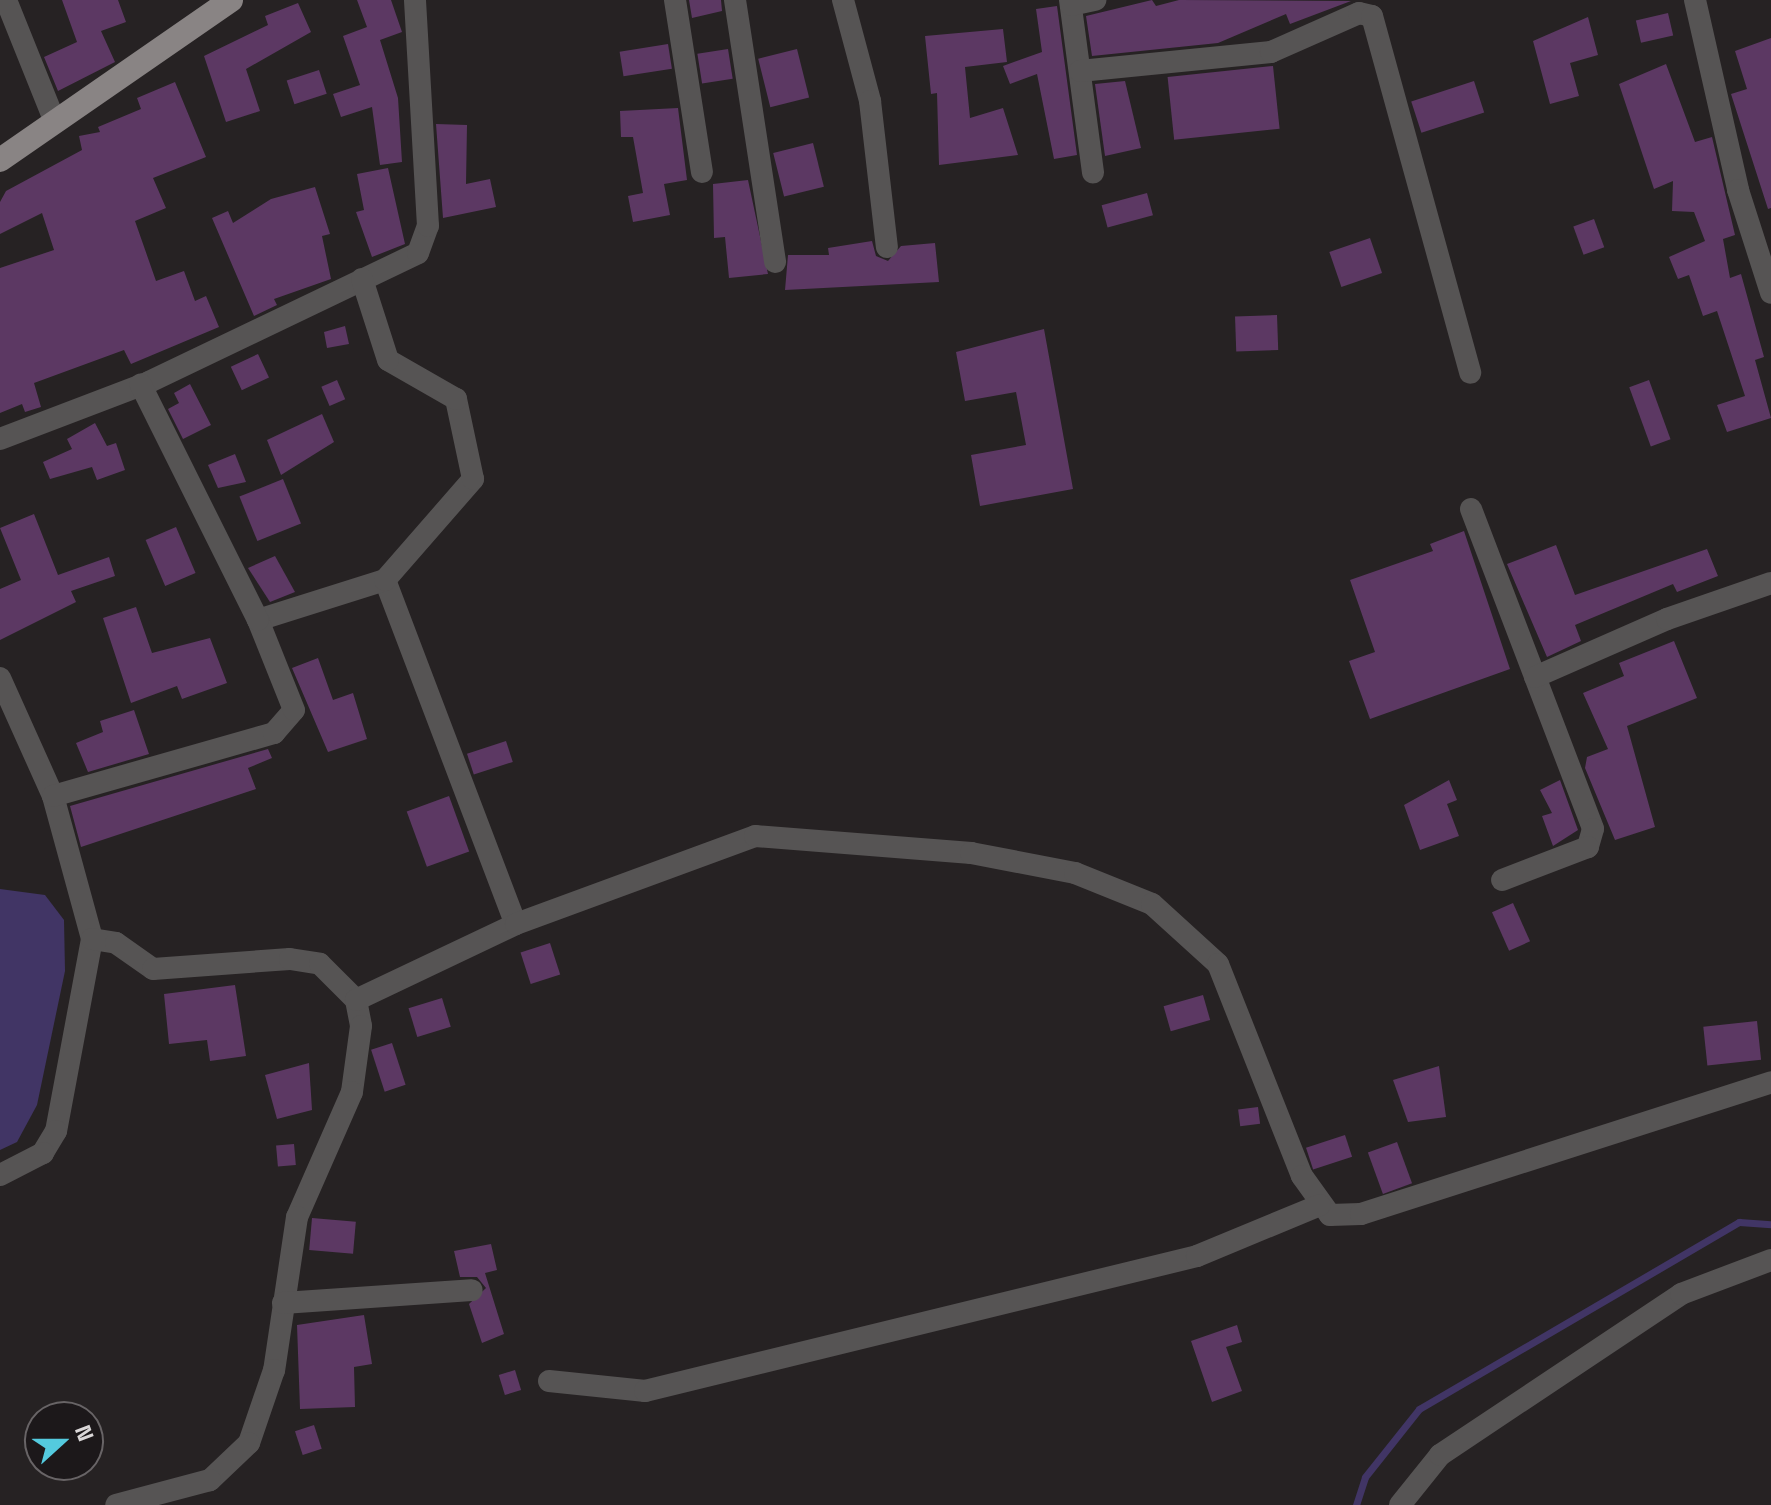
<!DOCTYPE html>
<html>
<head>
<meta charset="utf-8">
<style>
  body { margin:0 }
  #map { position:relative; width:1771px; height:1505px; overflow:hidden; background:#262223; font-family:"Space Grotesk",sans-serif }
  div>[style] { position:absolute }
  .water>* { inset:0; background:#413565 }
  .stream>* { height:7px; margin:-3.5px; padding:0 3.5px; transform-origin:3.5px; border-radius:3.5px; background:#413565 }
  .building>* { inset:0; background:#5c3863; transform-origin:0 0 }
  .minor>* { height:22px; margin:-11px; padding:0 11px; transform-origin:11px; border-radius:11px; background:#565454 }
  .major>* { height:24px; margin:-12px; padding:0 12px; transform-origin:12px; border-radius:12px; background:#898484 }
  span { translate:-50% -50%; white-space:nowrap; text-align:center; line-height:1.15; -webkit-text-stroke:7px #1c181a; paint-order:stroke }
  .north { position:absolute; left:24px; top:1401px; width:80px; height:80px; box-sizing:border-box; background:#1c181a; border:2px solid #686466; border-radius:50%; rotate:69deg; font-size:22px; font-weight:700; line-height:32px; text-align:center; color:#dad7d8 }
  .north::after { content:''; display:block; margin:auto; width:28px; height:36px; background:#54cade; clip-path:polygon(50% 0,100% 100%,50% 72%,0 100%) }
</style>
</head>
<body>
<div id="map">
  <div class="water">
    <i style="clip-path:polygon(0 889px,45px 895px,64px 920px,65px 971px,37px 1105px,17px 1142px,0 1150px)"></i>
  </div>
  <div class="stream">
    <i style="left:1356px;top:1505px;width:29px;rotate:-72deg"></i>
    <i style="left:1365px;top:1477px;width:87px;rotate:-51.5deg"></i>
    <i style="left:1419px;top:1409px;width:371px;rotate:-30.3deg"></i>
    <i style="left:1739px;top:1222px;width:32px;rotate:4deg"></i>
  </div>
  <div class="building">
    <i style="clip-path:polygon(62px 0,118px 0,126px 22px,101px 31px,115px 62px,58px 91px,44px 57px,77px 42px)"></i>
    <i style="clip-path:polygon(357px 0,391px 0,402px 32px,380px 40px,398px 98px,402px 162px,380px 165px,372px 107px,341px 117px,333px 94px,360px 85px,343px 36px,367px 27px)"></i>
    <i style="clip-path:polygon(689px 0,721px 0,722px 11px,692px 18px)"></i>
    <i style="clip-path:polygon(1152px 0,1156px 6px,1179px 0,1351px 1px,1290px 24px,1286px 14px,1218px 43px,1092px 56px,1086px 16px)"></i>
    <i style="clip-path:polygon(298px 3px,311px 32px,246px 69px,260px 111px,226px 122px,204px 56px,268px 25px,265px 16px)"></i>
    <i style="clip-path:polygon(1057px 6px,1077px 155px,1054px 159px,1037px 74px,1010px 84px,1003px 66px,1042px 52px,1036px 9px)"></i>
    <i style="left:1668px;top:13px;width:23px;height:33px;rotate:77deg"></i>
    <i style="clip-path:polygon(1588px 17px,1598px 55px,1570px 63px,1579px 96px,1550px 104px,1533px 41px)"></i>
    <i style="clip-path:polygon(1003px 29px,1007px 62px,965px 67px,970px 118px,1003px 108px,1018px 155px,939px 165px,937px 93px,931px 94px,925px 36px)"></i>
    <i style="clip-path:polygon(1771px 38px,1771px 208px,1768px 209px,1731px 94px,1747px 89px,1735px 51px)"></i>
    <i style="left:668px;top:44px;width:25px;height:49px;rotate:81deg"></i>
    <i style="left:728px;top:49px;width:30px;height:31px;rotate:81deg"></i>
    <i style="left:797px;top:49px;width:50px;height:40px;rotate:76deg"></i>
    <i style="clip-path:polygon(1666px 64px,1695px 142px,1712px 137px,1735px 235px,1723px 239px,1730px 278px,1741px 274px,1764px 357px,1755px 360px,1771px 418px,1727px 432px,1717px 405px,1745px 396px,1717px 311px,1703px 316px,1689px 275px,1678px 279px,1669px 257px,1705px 241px,1694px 212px,1672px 211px,1673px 181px,1654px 189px,1619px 84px)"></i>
    <i style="left:1273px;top:66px;width:63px;height:106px;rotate:84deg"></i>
    <i style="left:319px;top:70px;width:25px;height:34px;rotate:72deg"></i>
    <i style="clip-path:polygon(1125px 81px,1141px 148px,1105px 156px,1095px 84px)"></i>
    <i style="left:1474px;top:81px;width:33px;height:66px;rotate:72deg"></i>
    <i style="clip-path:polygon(175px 82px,206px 157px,153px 178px,166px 208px,135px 221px,156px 281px,184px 271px,195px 301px,206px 296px,219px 327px,131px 364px,124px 350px,34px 383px,41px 407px,25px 412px,22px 404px,0 413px,0 268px,54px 250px,42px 213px,0 234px,0 202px,6px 191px,82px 150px,79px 136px,100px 132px,98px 127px,141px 109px,137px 98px)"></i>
    <i style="clip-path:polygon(678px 108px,687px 180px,664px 184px,670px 215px,633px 222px,628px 196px,643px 193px,633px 137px,621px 137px,620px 111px)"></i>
    <i style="clip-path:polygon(436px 124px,467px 125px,466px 184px,490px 179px,496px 207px,443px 218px)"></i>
    <i style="left:813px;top:143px;width:45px;height:41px;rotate:76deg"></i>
    <i style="clip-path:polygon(388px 168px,405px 244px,372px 257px,356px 212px,364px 210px,357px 174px)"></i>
    <i style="clip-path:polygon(748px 180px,768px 274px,729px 278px,725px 237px,714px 238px,713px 184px)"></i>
    <i style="clip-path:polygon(315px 187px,330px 234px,322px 236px,331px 279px,274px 299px,277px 305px,254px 316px,212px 218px,228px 211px,233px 223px,271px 199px)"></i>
    <i style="left:1147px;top:193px;width:23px;height:47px;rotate:75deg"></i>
    <i style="left:1594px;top:219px;width:30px;height:22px;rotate:70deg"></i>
    <i style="left:1370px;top:238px;width:37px;height:43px;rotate:71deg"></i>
    <i style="clip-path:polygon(872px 241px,876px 256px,888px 261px,901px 246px,935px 243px,939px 282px,785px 290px,788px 255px,829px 255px,828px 248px)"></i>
    <i style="left:1277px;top:315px;width:35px;height:42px;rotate:88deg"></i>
    <i style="clip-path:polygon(345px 326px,349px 344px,327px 348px,324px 332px)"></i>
    <i style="clip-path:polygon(1044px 329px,1073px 489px,980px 506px,971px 455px,1026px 445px,1016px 392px,965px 401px,956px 352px)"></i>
    <i style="left:258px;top:354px;width:26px;height:30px;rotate:65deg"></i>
    <i style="left:337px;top:380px;width:21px;height:17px;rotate:67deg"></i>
    <i style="left:1649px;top:380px;width:63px;height:21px;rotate:70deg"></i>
    <i style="clip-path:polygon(190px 384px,211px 425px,183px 439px,168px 409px,179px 403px,174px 393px)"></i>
    <i style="clip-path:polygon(322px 414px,334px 442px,281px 475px,267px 440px)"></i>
    <i style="clip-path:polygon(95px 423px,107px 446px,116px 443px,125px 470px,97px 480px,92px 467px,50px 479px,43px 462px,72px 449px,67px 439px)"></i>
    <i style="clip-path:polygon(235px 454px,246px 482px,218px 488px,208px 465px)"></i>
    <i style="left:283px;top:479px;width:48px;height:47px;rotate:68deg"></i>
    <i style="clip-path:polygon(34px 514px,58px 575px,109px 557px,115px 576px,71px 591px,76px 602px,0 640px,0 589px,21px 580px,0 528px)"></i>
    <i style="left:176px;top:527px;width:50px;height:33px;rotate:67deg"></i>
    <i style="clip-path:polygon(1464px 531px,1510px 669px,1370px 719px,1349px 661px,1375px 652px,1350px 580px,1433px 551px,1430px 544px)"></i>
    <i style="clip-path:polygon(1556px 545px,1575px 595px,1707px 549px,1718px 576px,1677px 592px,1673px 584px,1575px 625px,1581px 641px,1547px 657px,1507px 564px)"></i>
    <i style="clip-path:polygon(275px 556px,295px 592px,270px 602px,248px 568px)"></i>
    <i style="clip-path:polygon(136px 607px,152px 653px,210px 638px,227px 683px,182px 699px,177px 686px,131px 703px,103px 618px)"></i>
    <i style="clip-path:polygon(1674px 641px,1697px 698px,1627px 726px,1655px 827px,1615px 840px,1585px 768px,1587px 757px,1608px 749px,1583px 693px,1624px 676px,1619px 663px)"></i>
    <i style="clip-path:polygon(318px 658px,333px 700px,353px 693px,367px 739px,328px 752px,292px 668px)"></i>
    <i style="clip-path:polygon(134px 710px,149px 754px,88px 772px,76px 743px,103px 732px,100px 721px)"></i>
    <i style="left:506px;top:741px;width:22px;height:41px;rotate:72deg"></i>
    <i style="clip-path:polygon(268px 749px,272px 758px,248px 768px,256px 789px,81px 847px,70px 806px)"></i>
    <i style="clip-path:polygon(1449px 780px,1457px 800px,1447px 804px,1459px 836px,1420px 850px,1404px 805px)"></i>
    <i style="clip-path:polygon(1560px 780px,1578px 830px,1553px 846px,1542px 816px,1552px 813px,1540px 790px)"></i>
    <i style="left:449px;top:796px;width:59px;height:45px;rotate:70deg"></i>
    <i style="left:1513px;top:903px;width:42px;height:23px;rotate:66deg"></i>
    <i style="left:550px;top:943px;width:33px;height:31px;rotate:72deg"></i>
    <i style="clip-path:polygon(235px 985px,246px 1056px,210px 1061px,207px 1040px,169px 1044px,164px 994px)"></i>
    <i style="left:1203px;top:995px;width:26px;height:41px;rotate:74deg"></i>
    <i style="left:442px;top:998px;width:30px;height:35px;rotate:73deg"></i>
    <i style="left:1757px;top:1021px;width:39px;height:54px;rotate:84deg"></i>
    <i style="left:392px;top:1043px;width:44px;height:22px;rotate:72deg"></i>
    <i style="clip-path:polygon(309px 1063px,312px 1110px,277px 1119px,265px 1075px)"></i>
    <i style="clip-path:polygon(1439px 1066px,1446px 1117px,1408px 1122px,1393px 1080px)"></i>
    <i style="left:1258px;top:1107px;width:17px;height:20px;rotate:83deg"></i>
    <i style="left:1345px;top:1135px;width:23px;height:41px;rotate:72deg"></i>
    <i style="left:1397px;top:1142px;width:44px;height:31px;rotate:70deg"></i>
    <i style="left:294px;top:1144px;width:21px;height:18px;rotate:85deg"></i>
    <i style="left:312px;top:1218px;width:44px;height:32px;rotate:5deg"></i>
    <i style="clip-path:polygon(491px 1244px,497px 1270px,485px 1273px,504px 1334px,482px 1343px,469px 1304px,486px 1288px,477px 1277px,460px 1277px,454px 1251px)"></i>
    <i style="clip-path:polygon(364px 1315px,372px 1364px,354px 1367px,355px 1407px,300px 1409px,297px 1325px)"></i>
    <i style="clip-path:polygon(1237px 1325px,1242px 1342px,1226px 1347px,1242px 1391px,1212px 1402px,1191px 1341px)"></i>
    <i style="left:515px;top:1370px;width:21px;height:17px;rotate:73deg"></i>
    <i style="left:314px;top:1425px;width:25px;height:20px;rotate:72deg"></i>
  </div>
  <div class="minor">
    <i style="left:6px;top:0;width:131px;rotate:68.1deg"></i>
    <i style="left:675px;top:0;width:174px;rotate:81.1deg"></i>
    <i style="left:735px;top:0;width:265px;rotate:81.3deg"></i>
    <i style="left:843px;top:0;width:105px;rotate:75deg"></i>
    <i style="left:870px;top:101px;width:147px;rotate:83.4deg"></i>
    <i style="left:1070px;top:0;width:174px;rotate:82.4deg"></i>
    <i style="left:1695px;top:0;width:195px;rotate:77.2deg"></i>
    <i style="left:1738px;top:190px;width:108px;rotate:72.2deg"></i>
    <i style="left:1071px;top:5px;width:25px;rotate:-12deg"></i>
    <i style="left:1080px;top:71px;width:192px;rotate:-5.7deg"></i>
    <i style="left:1271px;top:52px;width:96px;rotate:-23.9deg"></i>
    <i style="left:1359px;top:13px;width:13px;rotate:13deg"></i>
    <i style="left:1372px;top:16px;width:370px;rotate:74.6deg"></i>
    <i style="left:0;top:439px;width:160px;rotate:-20.9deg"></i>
    <i style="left:149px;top:382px;width:298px;rotate:-25.6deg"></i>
    <i style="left:418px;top:253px;width:29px;rotate:-70deg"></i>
    <i style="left:428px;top:226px;width:226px;rotate:-93.3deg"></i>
    <i style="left:1471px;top:509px;width:342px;rotate:69.1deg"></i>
    <i style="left:1593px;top:829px;width:19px;rotate:106deg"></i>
    <i style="left:1588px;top:847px;width:92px;rotate:159deg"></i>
    <i style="left:385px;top:580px;width:368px;rotate:69.2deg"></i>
    <i style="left:258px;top:620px;width:133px;rotate:-17.5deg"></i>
    <i style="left:385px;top:580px;width:134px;rotate:-48.9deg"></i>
    <i style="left:473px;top:479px;width:82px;rotate:-102deg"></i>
    <i style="left:456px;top:399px;width:78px;rotate:-150.2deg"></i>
    <i style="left:388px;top:360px;width:85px;rotate:-107.8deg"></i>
    <i style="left:1535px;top:677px;width:144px;rotate:-23.7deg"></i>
    <i style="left:1667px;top:619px;width:110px;rotate:-19.1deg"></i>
    <i style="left:0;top:678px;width:129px;rotate:65.8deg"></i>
    <i style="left:53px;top:796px;width:148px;rotate:74.7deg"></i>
    <i style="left:92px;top:939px;width:195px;rotate:100.6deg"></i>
    <i style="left:56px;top:1131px;width:26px;rotate:121deg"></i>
    <i style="left:43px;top:1153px;width:48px;rotate:152.9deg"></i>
    <i style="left:53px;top:796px;width:230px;rotate:-15.9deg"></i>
    <i style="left:274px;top:733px;width:30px;rotate:-49deg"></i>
    <i style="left:294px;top:710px;width:97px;rotate:-111.8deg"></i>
    <i style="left:258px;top:620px;width:263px;rotate:-116.5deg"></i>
    <i style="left:92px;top:939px;width:24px;rotate:9deg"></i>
    <i style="left:116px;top:943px;width:45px;rotate:35.1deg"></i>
    <i style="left:153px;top:969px;width:137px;rotate:-4.2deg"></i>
    <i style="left:290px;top:959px;width:30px;rotate:9deg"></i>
    <i style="left:320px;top:964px;width:51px;rotate:45deg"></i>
    <i style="left:356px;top:1000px;width:26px;rotate:79deg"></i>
    <i style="left:361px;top:1026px;width:67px;rotate:97.8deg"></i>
    <i style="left:352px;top:1092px;width:137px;rotate:113.7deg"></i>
    <i style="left:297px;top:1217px;width:155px;rotate:98.5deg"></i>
    <i style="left:274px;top:1370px;width:77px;rotate:108.9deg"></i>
    <i style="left:249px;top:1443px;width:54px;rotate:136.5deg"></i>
    <i style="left:210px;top:1480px;width:97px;rotate:165.1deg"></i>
    <i style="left:356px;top:1000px;width:177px;rotate:-25.4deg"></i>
    <i style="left:516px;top:924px;width:255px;rotate:-20.2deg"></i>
    <i style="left:755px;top:836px;width:217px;rotate:4.5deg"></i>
    <i style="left:971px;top:853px;width:106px;rotate:10.9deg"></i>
    <i style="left:1075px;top:873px;width:83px;rotate:21.9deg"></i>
    <i style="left:1152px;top:904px;width:89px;rotate:42.3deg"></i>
    <i style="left:1218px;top:964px;width:228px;rotate:68.4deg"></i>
    <i style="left:1302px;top:1176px;width:48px;rotate:54.3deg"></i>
    <i style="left:1330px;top:1215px;width:31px;rotate:-2deg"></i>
    <i style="left:1361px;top:1214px;width:431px;rotate:-17.8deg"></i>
    <i style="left:283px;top:1303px;width:189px;rotate:-3.9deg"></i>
    <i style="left:549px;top:1381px;width:97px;rotate:5.9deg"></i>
    <i style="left:645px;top:1391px;width:568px;rotate:-13.74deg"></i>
    <i style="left:1197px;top:1256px;width:133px;rotate:-22.5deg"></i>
    <i style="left:1400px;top:1505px;width:64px;rotate:-51.3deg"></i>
    <i style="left:1440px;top:1455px;width:290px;rotate:-33.7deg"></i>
    <i style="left:1681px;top:1294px;width:96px;rotate:-20.7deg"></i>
  </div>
  <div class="major">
    <i style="left:0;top:160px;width:281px;rotate:-34.7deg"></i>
  </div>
  <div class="north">N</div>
</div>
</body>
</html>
